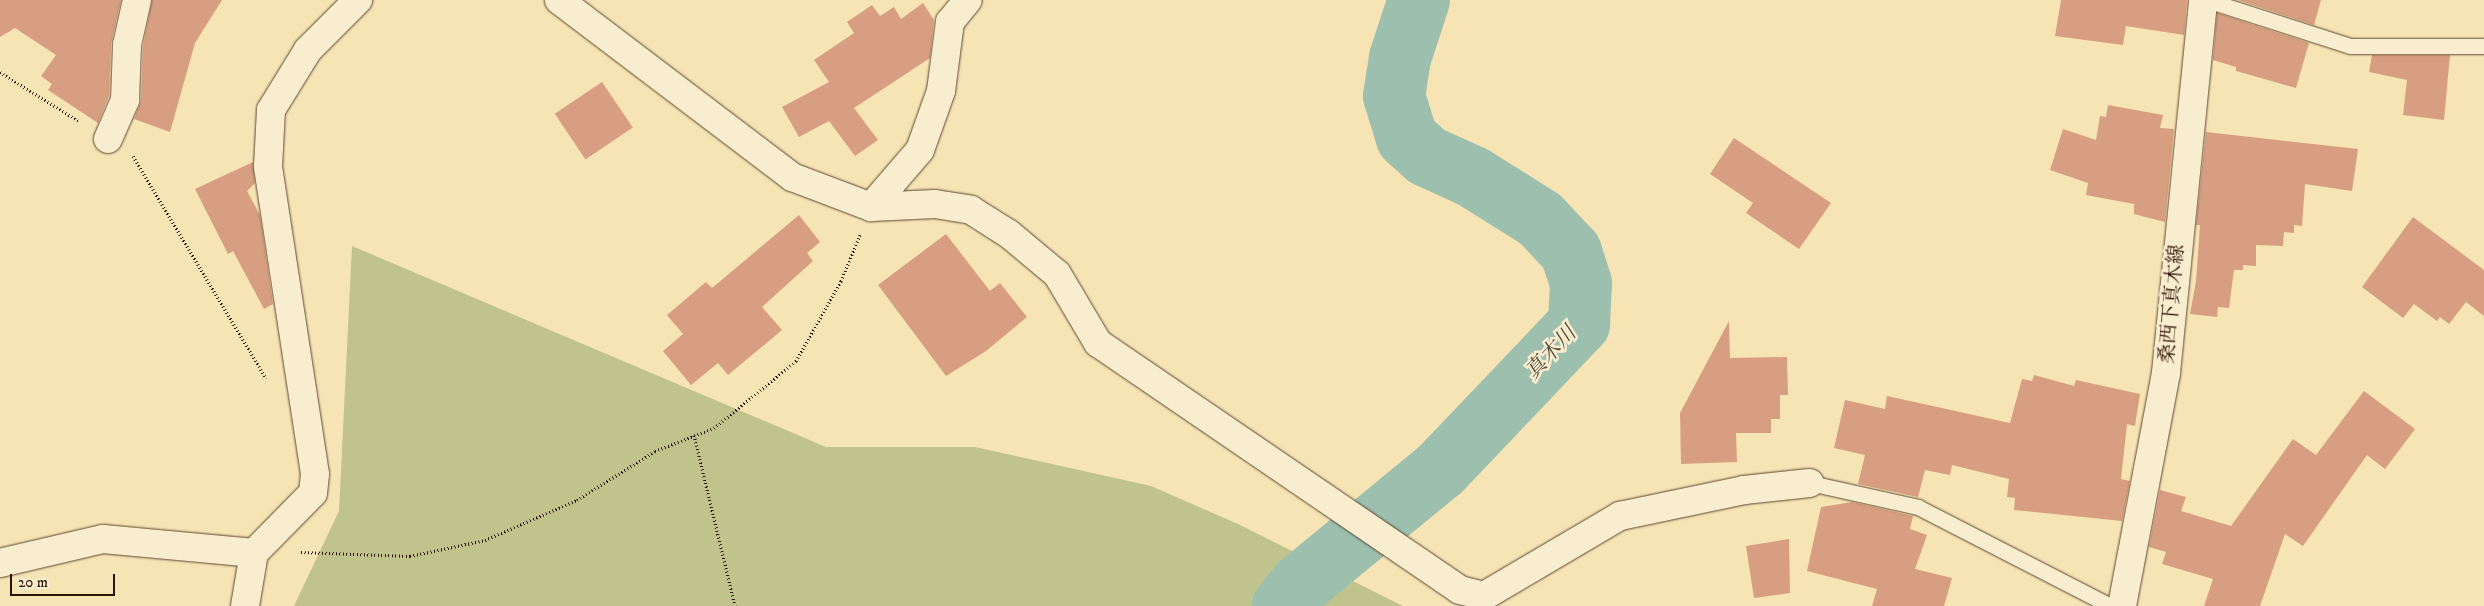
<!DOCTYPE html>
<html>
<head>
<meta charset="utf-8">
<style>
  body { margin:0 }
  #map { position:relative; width:2484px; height:606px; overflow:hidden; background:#f6e4b5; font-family:"IM FELL DW Pica","Noto Serif JP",serif }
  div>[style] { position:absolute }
  .green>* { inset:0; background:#c0c38b }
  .river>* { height:62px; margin:-31px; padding:0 31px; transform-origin:31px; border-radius:31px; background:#9dbfae }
  .building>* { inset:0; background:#d89e81; transform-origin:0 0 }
  .path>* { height:3px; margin-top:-1.5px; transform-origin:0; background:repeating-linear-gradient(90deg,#2c1103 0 1px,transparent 0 3.5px) }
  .roads { filter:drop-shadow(0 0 1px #5e4630) drop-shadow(0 0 1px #5e4630) }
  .service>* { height:15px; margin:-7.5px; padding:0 7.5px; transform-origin:7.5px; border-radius:7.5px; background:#f9edcf }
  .minor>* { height:28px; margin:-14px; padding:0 14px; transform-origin:14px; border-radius:14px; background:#f9edcf }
  .secondary>* { height:28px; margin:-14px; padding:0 14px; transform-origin:14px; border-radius:14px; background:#f9edcf }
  span { translate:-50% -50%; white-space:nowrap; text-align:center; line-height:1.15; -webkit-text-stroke:5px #f9edcf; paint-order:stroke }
  .street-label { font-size:20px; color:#2c1103 }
  .water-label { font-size:21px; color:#544e3f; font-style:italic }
  .scale { position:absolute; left:10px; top:574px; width:105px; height:22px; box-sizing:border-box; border:2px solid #2c1103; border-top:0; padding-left:6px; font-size:15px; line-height:18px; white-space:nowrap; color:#2c1103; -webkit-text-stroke:4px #f9edcf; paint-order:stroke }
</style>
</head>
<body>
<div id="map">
  <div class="green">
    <i style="clip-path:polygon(352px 246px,826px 447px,975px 447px,1151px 486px,1238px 524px,1403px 606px,294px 606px,339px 511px)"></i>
  </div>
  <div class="river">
    <i style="left:1283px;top:606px;width:28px;rotate:-51deg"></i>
    <i style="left:1301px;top:584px;width:180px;rotate:-39.4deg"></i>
    <i style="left:1440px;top:470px;width:202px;rotate:-46.4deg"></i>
    <i style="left:1579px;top:324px;width:41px;rotate:-87.2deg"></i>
    <i style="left:1581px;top:283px;width:33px;rotate:-108deg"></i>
    <i style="left:1571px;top:252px;width:45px;rotate:-133.2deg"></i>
    <i style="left:1540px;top:219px;width:79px;rotate:-147.9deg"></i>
    <i style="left:1473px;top:177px;width:51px;rotate:-155.5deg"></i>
    <i style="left:1427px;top:156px;width:27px;rotate:-138deg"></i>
    <i style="left:1407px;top:138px;width:44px;rotate:-107.2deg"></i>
    <i style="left:1394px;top:96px;width:38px;rotate:-81deg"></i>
    <i style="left:1400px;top:58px;width:61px;rotate:-71.9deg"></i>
  </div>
  <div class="building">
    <i style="clip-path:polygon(0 0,121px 0,111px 44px,109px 96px,98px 123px,48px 90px,52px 84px,41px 76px,56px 55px,15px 28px,0 37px)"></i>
    <i style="clip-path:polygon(152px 0,222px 0,195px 43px,170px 132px,134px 119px,141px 101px,143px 47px)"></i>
    <i style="clip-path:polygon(2061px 0,2187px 0,2184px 35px,2126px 26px,2123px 45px,2055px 36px)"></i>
    <i style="clip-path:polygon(2238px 0,2321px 0,2314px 25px)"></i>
    <i style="clip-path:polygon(923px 3px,934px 20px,930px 58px,854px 108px,878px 140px,855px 156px,829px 121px,799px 137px,782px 107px,829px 82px,814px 60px,854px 33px,847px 22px,872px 5px,880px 16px,894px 7px,901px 19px)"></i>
    <i style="clip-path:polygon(2217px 13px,2309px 43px,2296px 88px,2236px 71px,2236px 67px,2213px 60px)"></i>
    <i style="clip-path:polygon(2372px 55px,2450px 55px,2444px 120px,2403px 115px,2407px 80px,2369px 72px)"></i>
    <i style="left:602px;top:82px;width:55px;height:57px;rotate:56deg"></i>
    <i style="clip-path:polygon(2108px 105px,2163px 115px,2160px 128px,2174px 129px,2165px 222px,2134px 214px,2134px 204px,2086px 195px,2088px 183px,2050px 170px,2063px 129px,2096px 140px,2100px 116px,2106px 117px)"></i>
    <i style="clip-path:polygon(2206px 132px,2358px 149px,2352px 191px,2305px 184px,2302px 226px,2294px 225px,2294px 233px,2284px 232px,2283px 246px,2256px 245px,2256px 266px,2243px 265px,2243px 270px,2234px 270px,2229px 308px,2218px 307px,2217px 317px,2190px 314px,2196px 281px,2200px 225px,2196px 225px)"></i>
    <i style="clip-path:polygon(1734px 138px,1831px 203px,1799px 249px,1746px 213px,1753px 203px,1710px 174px)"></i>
    <i style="clip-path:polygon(253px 162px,255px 183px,247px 191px,260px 215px,273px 304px,264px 309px,233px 251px,228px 254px,195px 189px)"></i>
    <i style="clip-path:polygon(799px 215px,820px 242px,807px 253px,813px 261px,762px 307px,782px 330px,728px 375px,718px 363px,691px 385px,663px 351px,683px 334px,667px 315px,706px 282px,712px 288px)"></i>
    <i style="clip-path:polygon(2413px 217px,2484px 270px,2484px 316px,2466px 302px,2449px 324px,2440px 317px,2437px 321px,2414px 304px,2403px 318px,2362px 287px)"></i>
    <i style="clip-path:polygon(946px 234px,990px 291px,1000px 283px,1027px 317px,986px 351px,946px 376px,878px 285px)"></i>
    <i style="clip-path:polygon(1729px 321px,1730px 358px,1787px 357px,1788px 395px,1780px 395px,1780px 419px,1771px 419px,1771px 433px,1736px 433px,1737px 462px,1681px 464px,1680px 413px)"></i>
    <i style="clip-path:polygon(2034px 375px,2074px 386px,2076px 380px,2140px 394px,2135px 426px,2127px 424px,2121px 479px,2130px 481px,2122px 521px,2014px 510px,2015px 498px,2007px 497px,2009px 479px,1952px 465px,1950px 475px,1925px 470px,1918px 497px,1858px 484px,1865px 455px,1834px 448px,1845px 400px,1885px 409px,1887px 396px,2010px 423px,2022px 379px,2032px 381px)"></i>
    <i style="clip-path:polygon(2364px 391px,2415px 429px,2385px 469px,2367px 455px,2303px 546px,2285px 534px,2260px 606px,2204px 606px,2213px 579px,2162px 564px,2166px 552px,2149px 547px,2160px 490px,2186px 497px,2181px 511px,2231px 526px,2293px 439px,2316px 455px)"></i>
    <i style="clip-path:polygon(1852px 502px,1913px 516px,1910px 529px,1927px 535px,1915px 569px,1952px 578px,1944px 606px,1872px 606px,1877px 589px,1807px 571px,1821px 507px)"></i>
    <i style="clip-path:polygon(1789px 539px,1790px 593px,1754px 598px,1746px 546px)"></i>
  </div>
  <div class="path">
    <i style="left:0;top:72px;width:94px;rotate:32deg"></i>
    <i style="left:133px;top:156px;width:259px;rotate:59.1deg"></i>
    <i style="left:694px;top:435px;width:176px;rotate:76.5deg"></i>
    <i style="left:301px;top:552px;width:109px;rotate:2.1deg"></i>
    <i style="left:410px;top:556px;width:77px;rotate:-12deg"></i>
    <i style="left:485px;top:540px;width:100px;rotate:-23.5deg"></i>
    <i style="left:577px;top:500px;width:92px;rotate:-32.1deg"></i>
    <i style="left:655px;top:451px;width:63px;rotate:-21.3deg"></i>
    <i style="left:714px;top:428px;width:106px;rotate:-39.3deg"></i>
    <i style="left:796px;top:361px;width:92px;rotate:-60.6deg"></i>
    <i style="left:841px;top:281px;width:50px;rotate:-67.6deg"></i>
  </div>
  <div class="roads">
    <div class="service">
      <i style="left:2207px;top:0;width:150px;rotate:17.8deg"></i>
      <i style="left:2350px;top:46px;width:134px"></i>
      <i style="left:1810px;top:483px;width:111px;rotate:12.5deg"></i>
      <i style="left:1918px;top:507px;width:217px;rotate:27.2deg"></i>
    </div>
    <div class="minor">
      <i style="left:559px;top:0;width:293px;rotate:37.2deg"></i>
      <i style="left:792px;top:177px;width:85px;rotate:20.8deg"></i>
      <i style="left:871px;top:207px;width:64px;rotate:-2.7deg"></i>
      <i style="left:935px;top:204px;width:36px;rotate:9deg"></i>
      <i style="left:971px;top:210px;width:45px;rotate:32.3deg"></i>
      <i style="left:1009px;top:234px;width:62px;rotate:39.8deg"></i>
      <i style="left:1057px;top:274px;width:80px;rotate:59.3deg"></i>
      <i style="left:1098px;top:343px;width:438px;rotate:34.3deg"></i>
      <i style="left:1460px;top:590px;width:25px;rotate:14deg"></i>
      <i style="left:1484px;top:596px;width:158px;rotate:-30.5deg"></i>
      <i style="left:1620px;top:516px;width:127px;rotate:-11.8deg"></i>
      <i style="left:1744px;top:490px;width:66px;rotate:-6.1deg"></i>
      <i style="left:108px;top:139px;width:43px;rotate:-66.4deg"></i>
      <i style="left:125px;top:100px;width:55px;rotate:-87.9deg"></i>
      <i style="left:127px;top:45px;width:46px;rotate:-77.5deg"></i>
      <i style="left:871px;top:207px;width:75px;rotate:-49.3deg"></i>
      <i style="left:920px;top:150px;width:63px;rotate:-70.4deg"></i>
      <i style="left:941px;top:91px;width:70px;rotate:-82.6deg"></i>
      <i style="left:950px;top:22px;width:28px;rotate:-51deg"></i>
      <i style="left:0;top:563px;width:106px;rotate:-13.1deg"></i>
      <i style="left:103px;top:539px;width:152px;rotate:5.3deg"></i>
      <i style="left:245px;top:606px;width:54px;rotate:-80.4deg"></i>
      <i style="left:254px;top:553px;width:84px;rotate:-45.5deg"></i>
      <i style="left:313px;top:493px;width:19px;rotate:-84deg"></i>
      <i style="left:315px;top:474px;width:311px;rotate:-98.7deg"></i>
      <i style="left:268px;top:167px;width:57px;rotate:-87deg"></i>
      <i style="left:271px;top:110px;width:70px;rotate:-58.3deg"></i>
      <i style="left:308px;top:50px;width:71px;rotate:-45deg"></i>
    </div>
    <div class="secondary">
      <i style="left:2122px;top:606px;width:237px;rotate:-79.3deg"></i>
      <i style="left:2166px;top:373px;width:375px;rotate:-84.3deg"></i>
    </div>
  </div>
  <div class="street-label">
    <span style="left:2172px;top:304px;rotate:-85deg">桑西下真木線</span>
  </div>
  <div class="water-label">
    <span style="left:1551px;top:353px;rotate:-47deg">真木川</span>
  </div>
  <div class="scale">20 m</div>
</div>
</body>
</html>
